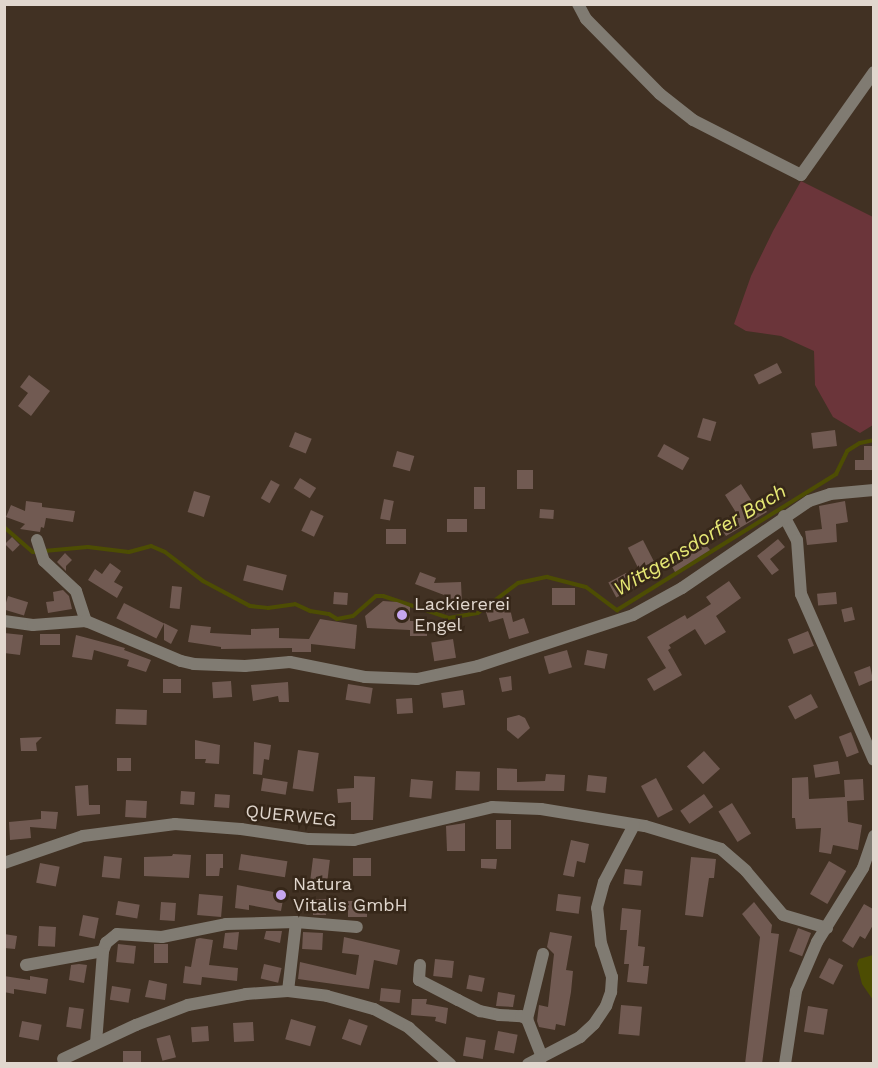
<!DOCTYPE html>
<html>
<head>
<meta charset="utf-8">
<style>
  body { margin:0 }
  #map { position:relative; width:878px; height:1068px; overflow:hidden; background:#413123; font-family:"Work Sans",sans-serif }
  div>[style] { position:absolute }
  .green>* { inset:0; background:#6b353a }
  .water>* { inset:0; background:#4d4d03 }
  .stream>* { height:4px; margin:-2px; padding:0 2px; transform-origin:2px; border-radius:2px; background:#4d4d03 }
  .building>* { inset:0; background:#715a52; transform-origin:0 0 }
  .minor>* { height:12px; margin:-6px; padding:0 6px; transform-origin:6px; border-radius:6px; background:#807b72 }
  .tertiary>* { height:12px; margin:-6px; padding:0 6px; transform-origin:6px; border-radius:6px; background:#807b72 }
  .dots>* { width:16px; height:16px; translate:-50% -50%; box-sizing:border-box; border:3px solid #362719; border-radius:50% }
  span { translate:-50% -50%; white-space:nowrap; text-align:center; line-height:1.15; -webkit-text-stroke:5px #362719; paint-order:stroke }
  .poi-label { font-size:18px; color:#e1d7ce }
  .left { translate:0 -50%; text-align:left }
  .street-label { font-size:18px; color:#e1d7ce }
  .water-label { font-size:20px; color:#e6e874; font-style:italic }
  .frame { position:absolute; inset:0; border:6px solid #e1d7ce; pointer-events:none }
</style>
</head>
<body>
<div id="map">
  <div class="green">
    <i style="clip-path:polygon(801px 181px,873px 217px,873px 425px,860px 433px,833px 417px,815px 385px,814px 351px,781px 336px,746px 331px,734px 324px,751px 276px,773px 231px)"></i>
  </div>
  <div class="water">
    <i style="clip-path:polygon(873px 955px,874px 955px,873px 1000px,862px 984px,857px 964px,859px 959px)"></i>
  </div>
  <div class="stream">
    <i style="left:4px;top:527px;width:38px;rotate:41deg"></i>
    <i style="left:33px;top:552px;width:55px;rotate:-5.2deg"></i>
    <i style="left:88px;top:547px;width:41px;rotate:7deg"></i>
    <i style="left:129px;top:552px;width:23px;rotate:-15deg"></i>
    <i style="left:151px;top:546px;width:15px;rotate:23deg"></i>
    <i style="left:165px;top:552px;width:48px;rotate:37.3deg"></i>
    <i style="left:203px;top:581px;width:53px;rotate:28deg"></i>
    <i style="left:250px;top:606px;width:18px;rotate:6deg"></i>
    <i style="left:268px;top:608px;width:27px;rotate:-8deg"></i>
    <i style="left:295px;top:604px;width:17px;rotate:25deg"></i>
    <i style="left:310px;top:611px;width:19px;rotate:9deg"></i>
    <i style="left:329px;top:614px;width:9px;rotate:32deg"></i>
    <i style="left:337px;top:619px;width:16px;rotate:-11deg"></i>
    <i style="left:353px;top:616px;width:30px;rotate:-41deg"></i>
    <i style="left:376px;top:596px;width:7px"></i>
    <i style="left:383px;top:596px;width:70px;rotate:18.4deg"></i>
    <i style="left:449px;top:618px;width:29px;rotate:-10deg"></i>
    <i style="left:478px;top:613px;width:50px;rotate:-36.9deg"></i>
    <i style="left:518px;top:583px;width:30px;rotate:-12deg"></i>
    <i style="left:547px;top:577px;width:40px;rotate:14.4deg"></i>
    <i style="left:586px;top:587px;width:39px;rotate:37deg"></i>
    <i style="left:617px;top:610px;width:258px;rotate:-31.8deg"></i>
    <i style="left:836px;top:474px;width:25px;rotate:-64deg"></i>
    <i style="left:847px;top:451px;width:15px;rotate:-32deg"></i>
    <i style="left:860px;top:443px;width:14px;rotate:-12deg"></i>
  </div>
  <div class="building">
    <i style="left:777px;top:363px;width:11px;height:26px;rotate:63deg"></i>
    <i style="clip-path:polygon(29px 375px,50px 391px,31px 416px,18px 406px,28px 393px,20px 387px)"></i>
    <i style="left:703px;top:418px;width:14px;height:20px;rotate:17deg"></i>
    <i style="left:835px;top:430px;width:16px;height:24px;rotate:83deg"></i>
    <i style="left:295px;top:432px;width:18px;height:16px;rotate:22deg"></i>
    <i style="left:664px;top:444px;width:29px;height:14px;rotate:29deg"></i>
    <i style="clip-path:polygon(864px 446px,873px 446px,873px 470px,855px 470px,855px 460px,864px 460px)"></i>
    <i style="left:397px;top:451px;width:18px;height:16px;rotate:16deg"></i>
    <i style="left:517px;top:470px;width:16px;height:19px"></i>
    <i style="left:300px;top:478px;width:19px;height:12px;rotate:32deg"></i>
    <i style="left:271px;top:480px;width:10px;height:21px;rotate:29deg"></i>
    <i style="clip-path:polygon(741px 484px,755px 506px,761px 502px,767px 512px,726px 536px,719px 525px,737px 514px,725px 495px)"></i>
    <i style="left:474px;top:487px;width:11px;height:22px"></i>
    <i style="left:194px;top:491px;width:17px;height:22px;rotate:17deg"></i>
    <i style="left:384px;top:499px;width:10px;height:20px;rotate:11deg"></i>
    <i style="clip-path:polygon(26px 501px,42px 503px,42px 507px,75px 511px,73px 522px,46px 518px,44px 528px,41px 527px,40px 532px,20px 529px,25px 524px,6px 517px,11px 505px,25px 511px)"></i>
    <i style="clip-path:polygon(845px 501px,848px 522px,836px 524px,837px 542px,807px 545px,805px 531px,822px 529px,819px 506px)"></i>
    <i style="left:540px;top:509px;width:14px;height:9px;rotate:4deg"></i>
    <i style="left:311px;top:510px;width:14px;height:23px;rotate:25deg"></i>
    <i style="left:447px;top:519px;width:20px;height:13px"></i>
    <i style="left:386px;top:529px;width:20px;height:15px"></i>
    <i style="left:12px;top:537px;width:11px;height:10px;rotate:45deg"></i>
    <i style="clip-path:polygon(700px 538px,710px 550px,675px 572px,670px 563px,691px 551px,688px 547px)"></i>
    <i style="clip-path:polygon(778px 539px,785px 547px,770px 559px,779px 570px,772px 575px,757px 556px)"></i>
    <i style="left:643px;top:540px;width:25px;height:17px;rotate:63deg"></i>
    <i style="clip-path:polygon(65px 553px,72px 560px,66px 566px,66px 571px,57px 562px)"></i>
    <i style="clip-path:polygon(110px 563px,121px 571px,114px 582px,123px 587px,117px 598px,88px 580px,95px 569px,102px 574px)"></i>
    <i style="left:247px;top:565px;width:41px;height:16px;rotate:14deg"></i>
    <i style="clip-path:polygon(420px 572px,436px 578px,434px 583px,461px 582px,462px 605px,445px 606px,444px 595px,415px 584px)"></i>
    <i style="left:626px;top:573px;width:17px;height:20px;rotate:62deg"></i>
    <i style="clip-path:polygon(729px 581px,741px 598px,716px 616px,726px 632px,705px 645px,695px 629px,669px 645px,671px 648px,668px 650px,682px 675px,654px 691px,647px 679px,666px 668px,647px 637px,685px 615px,687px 619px,711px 604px,706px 597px)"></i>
    <i style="left:172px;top:586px;width:10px;height:22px;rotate:6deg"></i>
    <i style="left:552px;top:588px;width:23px;height:17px"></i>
    <i style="clip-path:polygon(63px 590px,69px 596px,72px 609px,48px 613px,46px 602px,54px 601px,53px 592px)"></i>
    <i style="left:334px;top:592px;width:14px;height:12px;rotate:4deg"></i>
    <i style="left:836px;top:592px;width:12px;height:19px;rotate:85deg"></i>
    <i style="left:8px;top:596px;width:21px;height:14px;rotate:17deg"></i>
    <i style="clip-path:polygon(383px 601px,397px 602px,410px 607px,410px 621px,427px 621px,427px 636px,410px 636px,410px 630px,367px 628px,365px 616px)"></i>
    <i style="left:124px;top:603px;width:45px;height:17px;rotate:27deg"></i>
    <i style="clip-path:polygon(509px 604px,513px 622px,524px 618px,529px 633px,509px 639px,503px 618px,489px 622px,486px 612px)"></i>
    <i style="left:852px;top:607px;width:13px;height:11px;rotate:77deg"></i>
    <i style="clip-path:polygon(320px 619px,357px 625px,355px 649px,311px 644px,311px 652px,292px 652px,292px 648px,221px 649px,221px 647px,188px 642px,191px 625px,211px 627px,210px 633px,251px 635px,251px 629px,279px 628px,279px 638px,309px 639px)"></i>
    <i style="clip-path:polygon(164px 623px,178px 630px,171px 644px,164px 640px)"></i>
    <i style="left:808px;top:631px;width:16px;height:22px;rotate:68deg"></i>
    <i style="clip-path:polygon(4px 633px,23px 635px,20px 655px,4px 653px)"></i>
    <i style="left:40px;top:634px;width:20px;height:11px"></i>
    <i style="clip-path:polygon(76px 635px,125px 648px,124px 650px,151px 660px,146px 672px,127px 666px,129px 660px,94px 650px,92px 660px,72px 657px)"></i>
    <i style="left:453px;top:639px;width:19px;height:22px;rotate:81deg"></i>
    <i style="left:567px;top:650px;width:18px;height:24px;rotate:74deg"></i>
    <i style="left:587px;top:650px;width:21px;height:15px;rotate:11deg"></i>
    <i style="clip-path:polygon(870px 666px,873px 680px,859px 686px,854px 672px)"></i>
    <i style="clip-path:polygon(511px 676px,512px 690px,502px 692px,499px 678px)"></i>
    <i style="left:163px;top:679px;width:18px;height:14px"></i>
    <i style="left:231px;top:681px;width:16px;height:19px;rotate:86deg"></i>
    <i style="clip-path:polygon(288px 682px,289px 702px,279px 702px,278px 696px,253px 701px,251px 685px)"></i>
    <i style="left:348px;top:684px;width:25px;height:16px;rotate:9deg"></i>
    <i style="left:463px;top:690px;width:15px;height:22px;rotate:82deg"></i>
    <i style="left:811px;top:694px;width:15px;height:26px;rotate:62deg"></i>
    <i style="left:412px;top:698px;width:15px;height:16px;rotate:86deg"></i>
    <i style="left:116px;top:709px;width:31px;height:15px;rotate:2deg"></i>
    <i style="clip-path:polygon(519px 715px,525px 718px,530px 728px,518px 739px,507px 730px,507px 718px)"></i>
    <i style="left:851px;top:732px;width:22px;height:13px;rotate:69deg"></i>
    <i style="clip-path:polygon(42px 737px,36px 743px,37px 751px,21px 751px,20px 738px)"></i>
    <i style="clip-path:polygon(195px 740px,220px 745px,219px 764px,205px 763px,206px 759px,195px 759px)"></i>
    <i style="clip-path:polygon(254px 742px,271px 745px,269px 760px,264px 759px,262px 775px,253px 774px)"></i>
    <i style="left:298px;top:750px;width:21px;height:39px;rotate:8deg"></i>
    <i style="left:704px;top:751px;width:24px;height:23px;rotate:48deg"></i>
    <i style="left:117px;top:758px;width:14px;height:13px"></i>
    <i style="left:838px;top:761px;width:13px;height:25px;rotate:81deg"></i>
    <i style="clip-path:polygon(497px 768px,517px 769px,517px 782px,545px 781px,546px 774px,565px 775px,564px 791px,497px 790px)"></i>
    <i style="left:456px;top:771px;width:24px;height:19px;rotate:2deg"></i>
    <i style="left:588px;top:775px;width:19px;height:16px;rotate:6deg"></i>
    <i style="clip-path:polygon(354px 776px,375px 777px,373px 820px,351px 820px,351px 802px,338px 803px,337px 789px,354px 788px)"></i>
    <i style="clip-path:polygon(808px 777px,809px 799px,845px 797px,844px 780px,863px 779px,864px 800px,847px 801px,848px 822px,862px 825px,858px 850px,833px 845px,831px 854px,819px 852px,821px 828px,796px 829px,795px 818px,792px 818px,792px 778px)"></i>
    <i style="left:263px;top:778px;width:25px;height:13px;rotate:9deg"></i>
    <i style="left:656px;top:778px;width:36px;height:17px;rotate:62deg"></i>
    <i style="left:411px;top:779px;width:22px;height:18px;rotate:5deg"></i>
    <i style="clip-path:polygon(88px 785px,89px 805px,100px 805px,100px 814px,77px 816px,75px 786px)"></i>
    <i style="left:181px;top:791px;width:14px;height:13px;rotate:4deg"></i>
    <i style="left:215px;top:794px;width:15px;height:13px;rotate:4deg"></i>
    <i style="left:704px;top:794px;width:16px;height:29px;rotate:55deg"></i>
    <i style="left:126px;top:800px;width:21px;height:17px;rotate:3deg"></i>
    <i style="left:732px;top:803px;width:36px;height:16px;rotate:58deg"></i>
    <i style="clip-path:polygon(41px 811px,58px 812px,56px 829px,30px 827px,31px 838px,10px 840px,9px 822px,41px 819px)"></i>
    <i style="left:496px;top:820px;width:15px;height:29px"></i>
    <i style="clip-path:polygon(465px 823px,465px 851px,447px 851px,446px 826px)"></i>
    <i style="clip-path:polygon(571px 840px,589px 844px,585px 863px,577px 861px,574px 877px,563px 875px)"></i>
    <i style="clip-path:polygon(173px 854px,191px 855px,189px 878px,144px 876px,144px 857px,172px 856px)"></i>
    <i style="clip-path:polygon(206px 854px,223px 854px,223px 868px,220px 868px,219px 876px,206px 876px)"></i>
    <i style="left:241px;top:854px;width:47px;height:16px;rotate:9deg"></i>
    <i style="left:104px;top:856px;width:18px;height:21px;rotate:6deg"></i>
    <i style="clip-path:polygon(691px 857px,716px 859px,714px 878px,709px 878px,703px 917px,685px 915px)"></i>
    <i style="left:313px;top:858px;width:17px;height:23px;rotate:7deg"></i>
    <i style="left:353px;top:858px;width:18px;height:18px"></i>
    <i style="clip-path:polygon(481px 859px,497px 859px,496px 869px,481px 868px)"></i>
    <i style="left:829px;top:861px;width:20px;height:38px;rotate:30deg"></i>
    <i style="left:40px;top:863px;width:20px;height:20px;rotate:11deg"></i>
    <i style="left:625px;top:869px;width:18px;height:15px;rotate:6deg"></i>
    <i style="clip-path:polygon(237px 885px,284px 894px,281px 911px,249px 905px,249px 910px,235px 908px)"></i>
    <i style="left:199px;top:894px;width:24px;height:21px;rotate:5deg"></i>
    <i style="left:558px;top:894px;width:23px;height:17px;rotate:7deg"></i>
    <i style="left:313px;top:899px;width:13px;height:16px"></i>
    <i style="left:118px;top:901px;width:22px;height:14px;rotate:10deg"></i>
    <i style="left:348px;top:901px;width:19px;height:16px"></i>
    <i style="left:161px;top:902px;width:15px;height:18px;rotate:4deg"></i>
    <i style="clip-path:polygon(754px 902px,772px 925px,771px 933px,779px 934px,762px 1064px,745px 1064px,760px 937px,742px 914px)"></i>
    <i style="clip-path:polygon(864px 904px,873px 909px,873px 925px,865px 939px,860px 936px,853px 948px,842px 941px)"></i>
    <i style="clip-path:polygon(622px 908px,641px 910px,638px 946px,645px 947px,643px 966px,649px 966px,647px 984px,627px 982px,629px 964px,624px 964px,627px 930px,620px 930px)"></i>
    <i style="left:83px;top:915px;width:16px;height:21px;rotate:11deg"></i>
    <i style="left:39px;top:926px;width:17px;height:20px;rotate:3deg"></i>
    <i style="left:798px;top:928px;width:14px;height:25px;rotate:21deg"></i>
    <i style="clip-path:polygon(266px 931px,282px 931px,280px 943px,264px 939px)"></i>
    <i style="clip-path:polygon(239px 932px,237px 950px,223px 948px,225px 933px)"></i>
    <i style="left:303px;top:932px;width:20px;height:17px;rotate:3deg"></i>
    <i style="clip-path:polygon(550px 932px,572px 936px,566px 970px,573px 971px,571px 992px,565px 1026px,556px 1024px,555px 1030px,539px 1027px,537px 1021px,539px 1005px,548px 1007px,554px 954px,547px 947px)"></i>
    <i style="clip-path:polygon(4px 934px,17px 936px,15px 949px,4px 948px)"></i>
    <i style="clip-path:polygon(344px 937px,400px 950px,397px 965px,374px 960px,369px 989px,298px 979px,300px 962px,356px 975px,359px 955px,342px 953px)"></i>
    <i style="clip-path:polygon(200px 938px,213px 940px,209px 965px,238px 968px,237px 981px,202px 977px,201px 985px,183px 983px,185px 966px,191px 967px,196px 939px)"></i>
    <i style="left:118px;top:944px;width:18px;height:18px;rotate:6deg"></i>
    <i style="left:168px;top:944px;width:19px;height:14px;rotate:90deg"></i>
    <i style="left:829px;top:958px;width:16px;height:22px;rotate:27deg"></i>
    <i style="left:435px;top:959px;width:19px;height:17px;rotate:6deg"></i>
    <i style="clip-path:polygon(79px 964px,87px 965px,84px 983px,69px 980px,71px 965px)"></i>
    <i style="left:264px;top:964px;width:18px;height:15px;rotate:13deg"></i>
    <i style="left:469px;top:975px;width:16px;height:14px;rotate:11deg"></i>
    <i style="clip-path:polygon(4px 976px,30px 980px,30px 976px,48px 979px,46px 994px,14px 989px,14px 994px,4px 992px)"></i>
    <i style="clip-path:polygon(149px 980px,167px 984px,165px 1000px,145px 997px)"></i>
    <i style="left:112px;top:986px;width:19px;height:14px;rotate:9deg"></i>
    <i style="left:381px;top:988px;width:20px;height:13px;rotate:6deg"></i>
    <i style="clip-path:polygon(498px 992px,515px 995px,513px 1007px,496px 1006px)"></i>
    <i style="clip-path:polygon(412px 999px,427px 999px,426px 1004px,448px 1008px,446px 1024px,435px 1021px,436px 1017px,411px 1015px)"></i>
    <i style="left:621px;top:1005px;width:21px;height:29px;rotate:5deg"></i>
    <i style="left:808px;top:1006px;width:20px;height:26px;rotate:9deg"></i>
    <i style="left:69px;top:1007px;width:15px;height:20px;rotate:8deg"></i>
    <i style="left:291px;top:1019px;width:26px;height:21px;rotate:16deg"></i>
    <i style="left:349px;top:1019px;width:20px;height:21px;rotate:20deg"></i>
    <i style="left:22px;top:1021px;width:20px;height:16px;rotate:11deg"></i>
    <i style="left:253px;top:1022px;width:19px;height:20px;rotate:87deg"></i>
    <i style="left:208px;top:1026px;width:15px;height:17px;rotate:86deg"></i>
    <i style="left:498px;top:1031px;width:20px;height:19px;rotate:11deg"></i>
    <i style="left:170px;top:1035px;width:23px;height:14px;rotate:75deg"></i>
    <i style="left:466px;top:1037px;width:20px;height:19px;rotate:9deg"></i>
    <i style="left:123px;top:1051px;width:18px;height:13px"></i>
  </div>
  <div class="minor">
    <i style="left:578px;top:4px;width:17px;rotate:62deg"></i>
    <i style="left:586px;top:19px;width:105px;rotate:45.4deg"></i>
    <i style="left:660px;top:94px;width:42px;rotate:38.2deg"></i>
    <i style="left:693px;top:120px;width:121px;rotate:27deg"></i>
    <i style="left:801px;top:175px;width:126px;rotate:-54.7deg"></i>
    <i style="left:37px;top:540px;width:22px;rotate:72deg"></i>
    <i style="left:44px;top:561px;width:44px;rotate:43.2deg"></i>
    <i style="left:76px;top:591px;width:32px;rotate:72deg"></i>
    <i style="left:4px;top:863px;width:83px;rotate:-18.9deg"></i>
    <i style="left:83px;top:836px;width:93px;rotate:-7.4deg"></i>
    <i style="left:175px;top:824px;width:66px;rotate:4.3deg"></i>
    <i style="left:241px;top:829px;width:69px;rotate:8.4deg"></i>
    <i style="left:309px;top:839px;width:45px;rotate:1.3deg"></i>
    <i style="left:354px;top:840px;width:142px;rotate:-13.4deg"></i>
    <i style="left:492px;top:807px;width:49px;rotate:2.3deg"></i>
    <i style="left:541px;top:809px;width:105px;rotate:9.3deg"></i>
    <i style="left:645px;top:826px;width:79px;rotate:16.8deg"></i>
    <i style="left:721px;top:849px;width:33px;rotate:41deg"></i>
    <i style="left:746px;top:871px;width:57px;rotate:49.9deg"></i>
    <i style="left:783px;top:915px;width:46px;rotate:16.5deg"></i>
    <i style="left:296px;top:922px;width:61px;rotate:4.7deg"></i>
    <i style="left:26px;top:965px;width:78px;rotate:-10.3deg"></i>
    <i style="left:420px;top:965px;width:15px;rotate:94deg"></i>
    <i style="left:419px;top:980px;width:44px;rotate:27.1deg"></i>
    <i style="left:458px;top:1000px;width:25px;rotate:27deg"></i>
    <i style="left:480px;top:1011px;width:19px;rotate:12deg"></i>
    <i style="left:499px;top:1015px;width:22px;rotate:3deg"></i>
    <i style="left:521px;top:1016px;width:7px;rotate:27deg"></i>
    <i style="left:527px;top:1019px;width:41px;rotate:68.5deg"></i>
    <i style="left:527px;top:1019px;width:67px;rotate:-76.2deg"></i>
    <i style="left:96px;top:1043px;width:92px;rotate:-85.6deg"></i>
    <i style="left:103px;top:951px;width:9px;rotate:-69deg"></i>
    <i style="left:106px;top:943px;width:14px;rotate:-39deg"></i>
    <i style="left:117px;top:934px;width:45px;rotate:3.8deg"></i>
    <i style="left:162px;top:937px;width:65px;rotate:-11.5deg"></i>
    <i style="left:226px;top:924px;width:70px;rotate:-1.6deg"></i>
    <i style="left:296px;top:922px;width:69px;rotate:96.6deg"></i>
    <i style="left:63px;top:1059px;width:81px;rotate:-25deg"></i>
    <i style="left:136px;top:1025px;width:56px;rotate:-21deg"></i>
    <i style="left:188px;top:1005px;width:59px;rotate:-10.7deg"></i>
    <i style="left:246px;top:994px;width:42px;rotate:-4.1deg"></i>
    <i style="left:288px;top:991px;width:39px;rotate:7deg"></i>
    <i style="left:327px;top:996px;width:49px;rotate:15.5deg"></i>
    <i style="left:374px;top:1009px;width:40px;rotate:28deg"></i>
    <i style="left:409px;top:1028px;width:55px;rotate:41.3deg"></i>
    <i style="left:528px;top:1064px;width:59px;rotate:-27.4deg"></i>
    <i style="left:580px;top:1037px;width:19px;rotate:-43deg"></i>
    <i style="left:594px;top:1024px;width:22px;rotate:-56deg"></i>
    <i style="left:606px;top:1006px;width:15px;rotate:-70deg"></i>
    <i style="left:611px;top:992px;width:15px;rotate:-86deg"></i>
    <i style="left:612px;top:977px;width:35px;rotate:-108deg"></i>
    <i style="left:601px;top:944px;width:36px;rotate:-96deg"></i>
    <i style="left:597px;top:908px;width:27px;rotate:-75deg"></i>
    <i style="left:604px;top:882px;width:64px;rotate:-62.2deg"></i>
  </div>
  <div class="tertiary">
    <i style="left:784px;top:516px;width:27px;rotate:62deg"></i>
    <i style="left:797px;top:540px;width:54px;rotate:85.8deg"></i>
    <i style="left:801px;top:594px;width:181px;rotate:66.3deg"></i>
    <i style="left:4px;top:621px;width:29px;rotate:8deg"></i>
    <i style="left:33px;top:625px;width:53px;rotate:-4.3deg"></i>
    <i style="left:86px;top:621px;width:103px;rotate:22.8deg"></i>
    <i style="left:181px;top:661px;width:13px;rotate:13deg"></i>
    <i style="left:194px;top:664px;width:51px;rotate:2.2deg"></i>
    <i style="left:245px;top:666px;width:45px;rotate:-5.1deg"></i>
    <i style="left:290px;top:662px;width:76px;rotate:11.3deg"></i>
    <i style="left:365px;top:677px;width:52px;rotate:2.2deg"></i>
    <i style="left:417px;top:679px;width:62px;rotate:-12deg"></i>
    <i style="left:478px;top:666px;width:163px;rotate:-18.2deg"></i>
    <i style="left:633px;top:615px;width:56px;rotate:-28.9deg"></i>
    <i style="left:682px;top:588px;width:154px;rotate:-34.4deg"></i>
    <i style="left:809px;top:501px;width:22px;rotate:-18deg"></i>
    <i style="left:830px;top:494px;width:44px;rotate:-5.2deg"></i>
    <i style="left:785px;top:1064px;width:74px;rotate:-81.4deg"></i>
    <i style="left:796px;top:991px;width:53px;rotate:-66.8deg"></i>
    <i style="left:817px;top:942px;width:87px;rotate:-58.1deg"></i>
    <i style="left:863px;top:868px;width:34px;rotate:-71deg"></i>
  </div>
  <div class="dots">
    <i style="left:402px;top:615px;background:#c6a6f0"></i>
    <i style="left:281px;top:895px;background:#c6a6f0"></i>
  </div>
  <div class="poi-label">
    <span class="left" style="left:414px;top:615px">Lackiererei<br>Engel</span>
    <span class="left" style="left:293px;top:895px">Natura<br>Vitalis GmbH</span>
  </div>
  <div class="street-label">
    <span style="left:291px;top:816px;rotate:6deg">QUERWEG</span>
  </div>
  <div class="water-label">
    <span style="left:700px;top:540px;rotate:-31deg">Wittgensdorfer Bach</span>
  </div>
  <div class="frame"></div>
</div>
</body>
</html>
